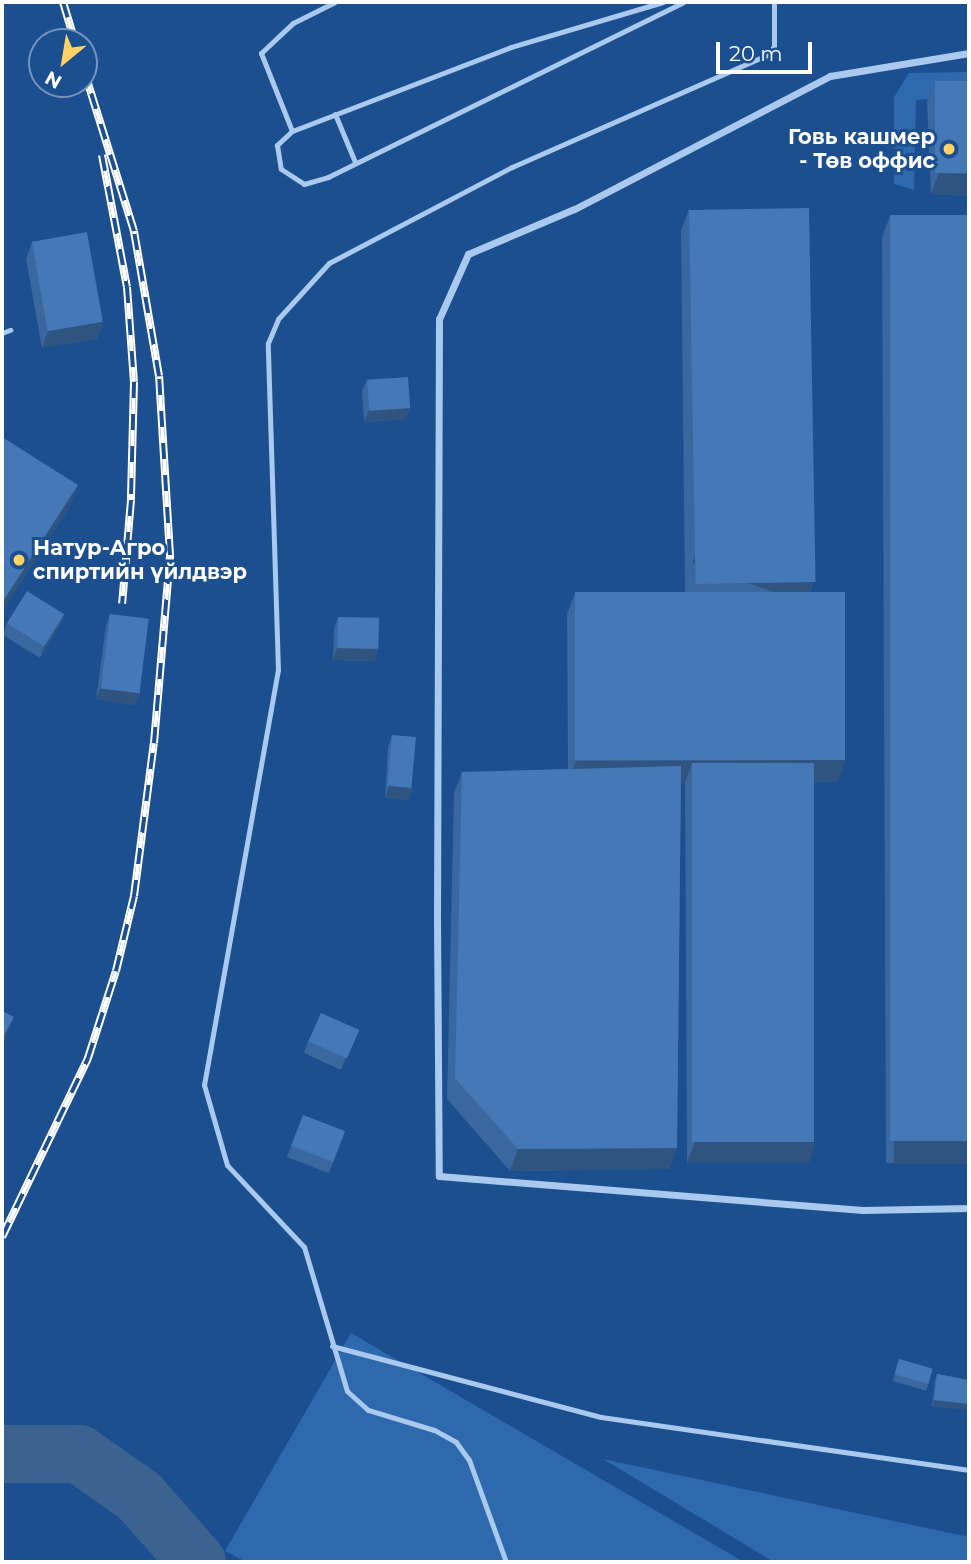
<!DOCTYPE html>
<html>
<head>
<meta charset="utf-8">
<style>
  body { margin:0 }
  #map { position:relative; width:971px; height:1564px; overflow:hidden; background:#1b4f8f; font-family:Montserrat,sans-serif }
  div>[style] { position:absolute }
  .green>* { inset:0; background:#2e69ad }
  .river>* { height:58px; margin:-29px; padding:0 29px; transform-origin:29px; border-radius:29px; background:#3c6290 }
  .service>* { height:5px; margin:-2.5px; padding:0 2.5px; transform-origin:2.5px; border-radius:2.5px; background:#a9c9ee }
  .minor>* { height:7px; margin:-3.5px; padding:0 3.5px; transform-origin:3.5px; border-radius:3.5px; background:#a9c9ee }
  .rail>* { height:8px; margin-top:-4px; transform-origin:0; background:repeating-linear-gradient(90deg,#1b4f8f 0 16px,#fff 0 32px); box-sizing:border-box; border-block:2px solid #fff }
  .wall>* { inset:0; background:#3a679d; transform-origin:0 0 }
  .shaded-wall>* { inset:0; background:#305480; transform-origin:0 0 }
  .building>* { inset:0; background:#4478b7; transform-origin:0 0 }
  .dots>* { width:19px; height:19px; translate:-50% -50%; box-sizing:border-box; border:4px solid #1b4f8f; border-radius:50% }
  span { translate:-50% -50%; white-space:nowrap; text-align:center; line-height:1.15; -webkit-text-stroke:6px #1b4f8f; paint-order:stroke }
  .poi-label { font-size:21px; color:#fff; font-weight:700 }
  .right { translate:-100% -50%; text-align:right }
  .left { translate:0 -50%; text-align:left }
  .frame { position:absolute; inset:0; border:4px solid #fff; pointer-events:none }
  .north { position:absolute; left:28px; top:28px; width:70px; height:70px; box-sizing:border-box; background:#1b4f8f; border:2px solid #7695bc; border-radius:50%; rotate:210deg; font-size:19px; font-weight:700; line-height:28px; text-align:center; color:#fff }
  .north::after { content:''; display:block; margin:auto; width:24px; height:32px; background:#ffd166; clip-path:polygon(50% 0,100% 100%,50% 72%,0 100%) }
  .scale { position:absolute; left:716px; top:42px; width:96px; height:32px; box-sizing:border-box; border:4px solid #fff; border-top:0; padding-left:9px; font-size:21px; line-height:24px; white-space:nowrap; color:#fff; -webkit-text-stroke:5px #1b4f8f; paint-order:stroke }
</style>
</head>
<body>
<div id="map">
  <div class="green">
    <i style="clip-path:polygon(969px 72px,969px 96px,916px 100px,914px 190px,894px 184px,894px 97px,909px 73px)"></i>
    <i style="clip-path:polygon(351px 1333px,744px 1562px,246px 1562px,225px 1551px)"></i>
    <i style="clip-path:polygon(603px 1459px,969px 1537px,969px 1562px,774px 1562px)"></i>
  </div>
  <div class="river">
    <i style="left:2px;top:1454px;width:77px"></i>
    <i style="left:79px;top:1454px;width:73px;rotate:35deg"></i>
    <i style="left:139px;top:1496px;width:88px;rotate:48.7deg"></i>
  </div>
  <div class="service">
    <i style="left:663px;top:2px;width:159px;rotate:163.5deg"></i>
    <i style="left:511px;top:47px;width:235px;rotate:159deg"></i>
    <i style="left:292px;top:131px;width:21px;rotate:137deg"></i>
    <i style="left:277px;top:145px;width:24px;rotate:81deg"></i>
    <i style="left:281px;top:169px;width:27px;rotate:33deg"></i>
    <i style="left:304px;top:184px;width:25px;rotate:-16deg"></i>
    <i style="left:328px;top:177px;width:396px;rotate:-26.2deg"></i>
    <i style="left:335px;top:114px;width:52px;rotate:67.4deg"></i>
    <i style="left:292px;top:131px;width:84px;rotate:-111.7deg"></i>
    <i style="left:261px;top:53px;width:44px;rotate:-43.2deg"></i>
    <i style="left:293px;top:23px;width:47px;rotate:-26.6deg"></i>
    <i style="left:2px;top:333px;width:9px;rotate:-21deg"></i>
    <i style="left:332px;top:1346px;width:278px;rotate:14.8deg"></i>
    <i style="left:601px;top:1417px;width:372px;rotate:8.2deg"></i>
    <i style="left:506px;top:1562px;width:109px;rotate:-109.9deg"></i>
    <i style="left:469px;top:1460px;width:22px;rotate:-126deg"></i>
    <i style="left:456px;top:1442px;width:25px;rotate:-151deg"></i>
    <i style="left:434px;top:1430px;width:69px;rotate:-163.1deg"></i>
    <i style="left:368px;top:1410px;width:28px;rotate:-138deg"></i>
    <i style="left:347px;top:1391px;width:150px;rotate:-106.6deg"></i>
    <i style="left:304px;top:1247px;width:112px;rotate:-133.2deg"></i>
    <i style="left:227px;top:1165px;width:83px;rotate:-106deg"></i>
    <i style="left:204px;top:1085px;width:422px;rotate:-79.9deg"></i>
    <i style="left:278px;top:670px;width:327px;rotate:-91.8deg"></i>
    <i style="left:268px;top:343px;width:26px;rotate:-67deg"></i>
    <i style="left:278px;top:319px;width:76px;rotate:-47.7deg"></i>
    <i style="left:329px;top:263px;width:207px;rotate:-27.7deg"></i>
    <i style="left:512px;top:167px;width:281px;rotate:-23.7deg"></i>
    <i style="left:769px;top:54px;width:9px;rotate:-58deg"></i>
    <i style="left:774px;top:46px;width:44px;rotate:-90deg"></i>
  </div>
  <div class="minor">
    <i style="left:969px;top:53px;width:141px;rotate:170.6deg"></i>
    <i style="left:830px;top:76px;width:288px;rotate:152.5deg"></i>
    <i style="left:574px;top:209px;width:115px;rotate:157deg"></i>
    <i style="left:468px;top:254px;width:71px;rotate:114deg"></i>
    <i style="left:439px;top:319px;width:599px;rotate:90.19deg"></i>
    <i style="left:437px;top:918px;width:258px;rotate:89.6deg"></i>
    <i style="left:439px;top:1176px;width:425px;rotate:4.6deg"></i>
    <i style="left:863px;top:1210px;width:106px;rotate:-1.1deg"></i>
  </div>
  <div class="rail">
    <i style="left:63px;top:2px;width:42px;rotate:73.3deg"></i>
    <i style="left:102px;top:155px;width:134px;rotate:79.3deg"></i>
    <i style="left:127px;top:287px;width:95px;rotate:85.8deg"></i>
    <i style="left:134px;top:382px;width:118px;rotate:91.5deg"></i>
    <i style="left:131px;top:500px;width:104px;rotate:94.9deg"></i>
    <i style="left:2px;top:1237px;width:199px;rotate:-64.3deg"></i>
    <i style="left:88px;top:1058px;width:91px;rotate:-72.2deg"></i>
    <i style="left:116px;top:971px;width:77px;rotate:-76.5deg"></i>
    <i style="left:134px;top:896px;width:154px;rotate:-82.6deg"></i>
    <i style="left:154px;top:743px;width:189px;rotate:-85.1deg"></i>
    <i style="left:170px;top:555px;width:179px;rotate:-93.5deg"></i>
    <i style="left:159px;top:376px;width:147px;rotate:-99.8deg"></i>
    <i style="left:134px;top:231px;width:169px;rotate:-107.3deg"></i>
  </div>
  <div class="wall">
    <i style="clip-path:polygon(935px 81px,969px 81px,969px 196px,931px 194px,927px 102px)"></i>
    <i style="clip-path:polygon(689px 209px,813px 582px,810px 592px,838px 782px,814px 782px,809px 1163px,687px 1163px,685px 783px,681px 783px,677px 1148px,669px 1169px,510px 1171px,447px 1099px,454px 793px,462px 772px,568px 769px,567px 614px,575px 593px,685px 592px,681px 231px)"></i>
    <i style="clip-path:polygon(890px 216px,969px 1163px,886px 1163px,882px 237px)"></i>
    <i style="clip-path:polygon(32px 242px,103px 322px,97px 339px,42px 348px,26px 259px)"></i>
    <i style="clip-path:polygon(367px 380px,410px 408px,406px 419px,364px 422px,362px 391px)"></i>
    <i style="clip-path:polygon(64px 614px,60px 625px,40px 658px,3px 635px,7px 623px)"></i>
    <i style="clip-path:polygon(110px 614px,140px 693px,135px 705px,96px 699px,106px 626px)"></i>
    <i style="clip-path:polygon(338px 617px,378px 649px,374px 661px,333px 660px,334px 629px)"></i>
    <i style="clip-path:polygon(392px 735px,409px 800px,385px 798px,388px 747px)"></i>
    <i style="clip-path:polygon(308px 1041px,354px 1042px,341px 1070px,304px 1053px)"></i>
    <i style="left:303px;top:1115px;width:45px;height:45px;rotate:21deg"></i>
    <i style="left:899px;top:1359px;width:35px;height:23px;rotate:16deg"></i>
    <i style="clip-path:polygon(937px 1374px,969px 1380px,969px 1410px,932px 1406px,935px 1380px)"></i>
  </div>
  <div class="shaded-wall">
    <i style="clip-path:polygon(939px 173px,969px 174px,969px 196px,931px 194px)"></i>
    <i style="clip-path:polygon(103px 322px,97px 339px,42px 348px,48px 331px)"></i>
    <i style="clip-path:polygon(410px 408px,406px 419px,364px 422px,369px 410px)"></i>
    <i style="clip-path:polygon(78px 485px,70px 507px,2px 612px,2px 603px)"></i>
    <i style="left:813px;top:582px;width:23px;height:120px;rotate:110deg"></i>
    <i style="clip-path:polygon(64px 614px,60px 625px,40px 658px,44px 646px)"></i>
    <i style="clip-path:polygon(337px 648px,378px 649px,374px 661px,333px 660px)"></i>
    <i style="clip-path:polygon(100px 688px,140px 693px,135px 705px,96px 699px)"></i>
    <i style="clip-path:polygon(846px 760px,838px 782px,693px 783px,692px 763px,685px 783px,568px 783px,576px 761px)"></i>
    <i style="clip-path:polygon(389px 786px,413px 788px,409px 800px,385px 798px)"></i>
    <i style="clip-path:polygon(14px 1017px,6px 1039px,2px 1046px,2px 1039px)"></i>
    <i style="clip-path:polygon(359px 1030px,354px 1042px,341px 1070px,345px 1058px)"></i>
    <i style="clip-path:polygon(816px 1141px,809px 1163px,687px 1163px,695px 1142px)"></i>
    <i style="left:894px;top:1141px;width:75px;height:23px"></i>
    <i style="clip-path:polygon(677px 1148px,669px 1169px,510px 1171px,518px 1149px)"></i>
    <i style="left:934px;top:1400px;width:35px;height:6px;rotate:7deg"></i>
  </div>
  <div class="building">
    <i style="left:935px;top:81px;width:34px;height:92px"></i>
    <i style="left:809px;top:208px;width:374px;height:120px;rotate:89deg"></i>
    <i style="left:969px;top:215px;width:926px;height:79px;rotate:90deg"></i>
    <i style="left:87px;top:232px;width:91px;height:56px;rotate:80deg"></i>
    <i style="left:408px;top:377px;width:31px;height:41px;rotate:86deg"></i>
    <i style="clip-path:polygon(2px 437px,78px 485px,2px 603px)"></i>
    <i style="left:27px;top:591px;width:44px;height:38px;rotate:32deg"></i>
    <i style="left:845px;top:592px;width:168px;height:270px;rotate:90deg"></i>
    <i style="left:110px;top:614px;width:39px;height:75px;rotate:7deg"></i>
    <i style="left:338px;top:617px;width:41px;height:31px;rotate:1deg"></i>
    <i style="left:392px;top:735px;width:24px;height:51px;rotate:5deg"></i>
    <i style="left:692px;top:763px;width:122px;height:379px"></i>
    <i style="clip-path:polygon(681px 766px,677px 1148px,518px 1149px,455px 1078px,462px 772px)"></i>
    <i style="clip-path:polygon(2px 1011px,14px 1017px,2px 1039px)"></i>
    <i style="left:321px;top:1013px;width:42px;height:31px;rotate:24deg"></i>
    <i style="left:303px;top:1115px;width:45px;height:33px;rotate:21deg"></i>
    <i style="left:899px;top:1359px;width:35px;height:16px;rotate:16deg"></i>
    <i style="clip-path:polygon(937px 1374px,969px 1380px,969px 1404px,934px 1400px)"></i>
  </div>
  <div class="dots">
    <i style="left:949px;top:149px;background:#ffd166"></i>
    <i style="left:19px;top:560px;background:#ffd166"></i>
  </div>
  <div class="poi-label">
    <span class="right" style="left:935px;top:149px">Говь кашмер<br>- Төв оффис</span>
    <span class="left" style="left:33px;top:560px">Натур-Агро<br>спиртийн үйлдвэр</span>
  </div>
  <div class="frame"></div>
  <div class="north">N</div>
  <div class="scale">20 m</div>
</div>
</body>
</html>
